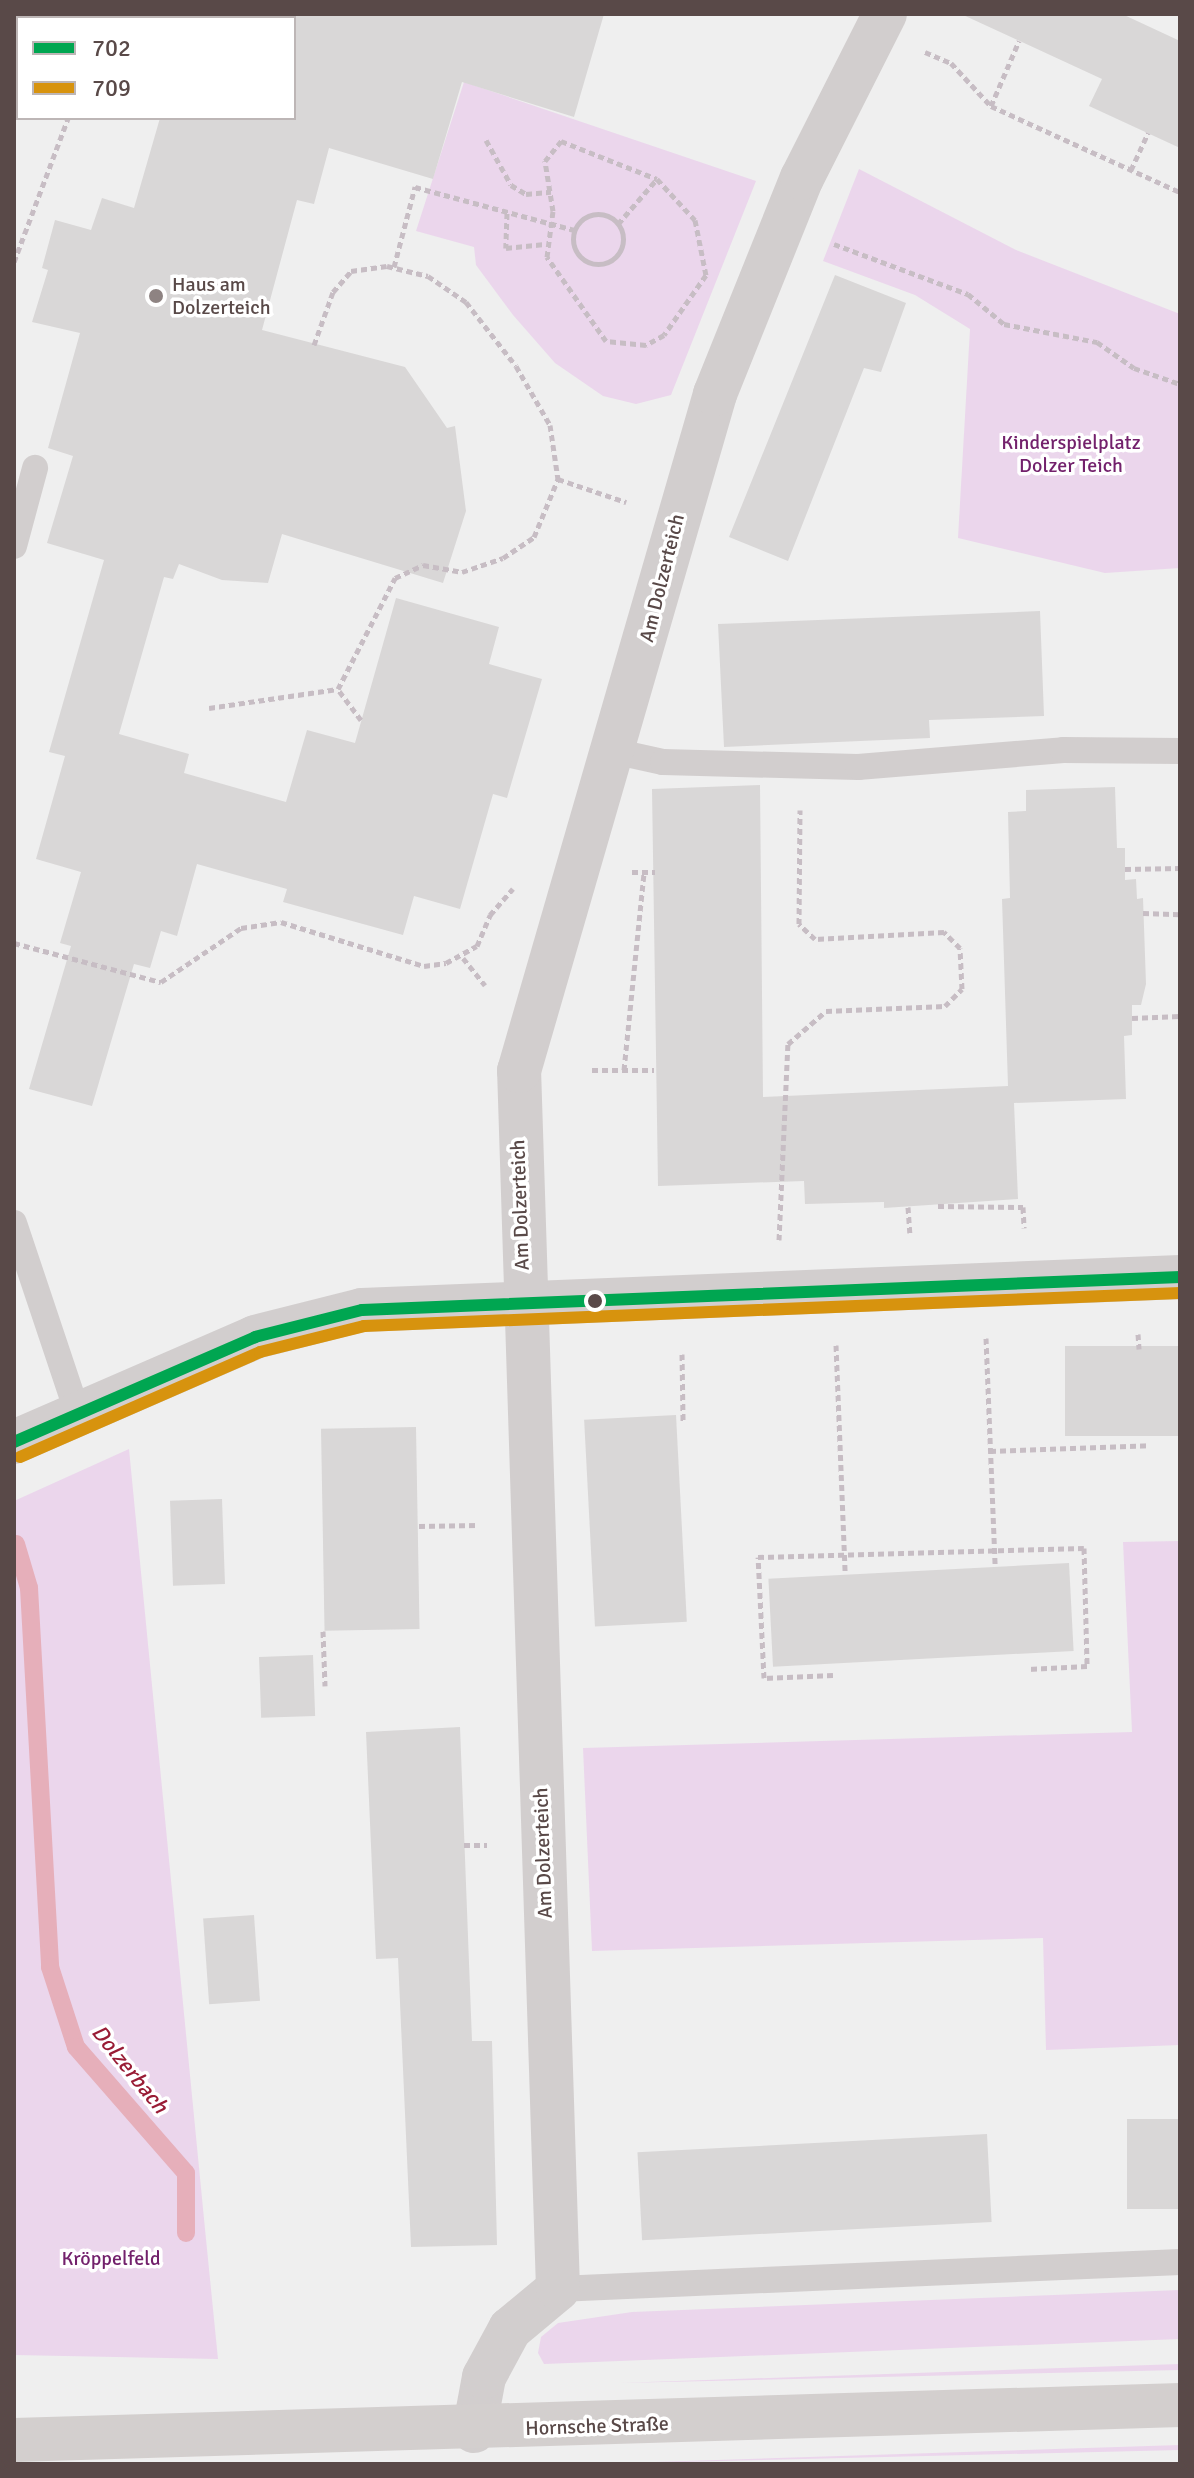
<!DOCTYPE html>
<html>
<head>
<meta charset="utf-8">
<style>
  body { margin:0 }
  #map { position:relative; width:1194px; height:2478px; overflow:hidden; background:#efefef; font-family:Signika,sans-serif }
  div>[style] { position:absolute }
  .green>* { inset:0; background:#ebd6ec }
  .stream>* { height:18px; margin:-9px; padding:0 9px; transform-origin:9px; border-radius:9px; background:#e6afba }
  .building>* { inset:0; background:#d9d7d7; transform-origin:0 0 }
  .path>* { height:5px; margin-top:-2.5px; transform-origin:0; background:repeating-linear-gradient(90deg,#c7bdc4 0 6px,transparent 0 10px) }
  .path>.ring { margin:-2.5px; padding:0; box-sizing:content-box; background:none; border:5px solid #c7bdc4; border-radius:50% }
  .lane>* { height:26px; margin:-13px; padding:0 13px; transform-origin:13px; border-radius:13px; background:#d2cece }
  .street>* { height:44px; margin:-22px; padding:0 22px; transform-origin:22px; border-radius:22px; background:#d2cece }
  .secondary>* { height:44px; margin:-22px; padding:0 22px; transform-origin:22px; border-radius:22px; background:#d3cfce }
  .bus-1>* { height:12px; margin:-6px; padding:0 6px; transform-origin:6px; border-radius:6px; background:#00a651 }
  .bus-2>* { height:12px; margin:-6px; padding:0 6px; transform-origin:6px; border-radius:6px; background:#d7930e }
  .dots>* { width:22px; height:22px; translate:-50% -50%; box-sizing:border-box; border:4px solid #fff; border-radius:50% }
  span { translate:-50% -50%; white-space:nowrap; text-align:center; line-height:1.15; -webkit-text-stroke:7px #fff; paint-order:stroke }
  .poi-label { font-size:20px; color:#594948 }
  .left { translate:0 -50%; text-align:left }
  .park-label { font-size:20px; color:#73216c }
  .street-label { font-size:20px; color:#594948 }
  .water-label { font-size:22px; color:#991c35; font-style:italic }
  .frame { position:absolute; inset:0; border:16px solid #594948; pointer-events:none }
  .legend { position:absolute; left:16px; top:16px; width:280px; height:104px; box-sizing:border-box; background:#fff; border:2px solid #bdb6b6; margin:0; padding:10px 14px; list-style:none; font-size:24px; color:#594948 }
  .legend li { display:flex; align-items:center; gap:16px; height:40px }
  .legend b { width:40px; border:2px solid #bdb6b6 }
</style>
</head>
<body>
<div id="map">
  <div class="green">
    <i style="clip-path:polygon(464px 82px,756px 181px,671px 395px,636px 404px,603px 396px,555px 363px,513px 315px,476px 265px,474px 247px,416px 231px)"></i>
    <i style="clip-path:polygon(859px 169px,1016px 250px,1180px 314px,1180px 568px,1105px 573px,958px 538px,970px 329px,915px 295px,823px 261px)"></i>
    <i style="clip-path:polygon(129px 1449px,205px 2229px,218px 2359px,14px 2355px,14px 1501px)"></i>
    <i style="clip-path:polygon(1180px 1541px,1180px 2045px,1046px 2050px,1043px 1938px,592px 1951px,583px 1748px,1132px 1732px,1123px 1542px)"></i>
    <i style="clip-path:polygon(1180px 2290px,1180px 2339px,544px 2364px,538px 2353px,541px 2337px,558px 2323px,632px 2312px)"></i>
    <i style="clip-path:polygon(1180px 2364px,1180px 2370px,619px 2383px)"></i>
    <i style="clip-path:polygon(1180px 2445px,1180px 2450px,592px 2464px)"></i>
  </div>
  <div class="stream">
    <i style="left:16px;top:1544px;width:46px;rotate:73.5deg"></i>
    <i style="left:29px;top:1588px;width:380px;rotate:86.8deg"></i>
    <i style="left:50px;top:1967px;width:84px;rotate:72deg"></i>
    <i style="left:76px;top:2047px;width:167px;rotate:48.9deg"></i>
    <i style="left:186px;top:2173px;width:60px;rotate:90deg"></i>
  </div>
  <div class="building">
    <i style="clip-path:polygon(294px 14px,604px 14px,574px 117px,462px 82px,433px 179px,329px 148px,314px 204px,297px 200px,262px 330px,405px 367px,447px 428px,455px 426px,466px 511px,443px 583px,282px 534px,268px 583px,222px 580px,179px 564px,173px 579px,164px 577px,119px 734px,189px 754px,184px 773px,286px 802px,307px 730px,355px 743px,396px 598px,499px 627px,489px 664px,542px 679px,507px 798px,493px 794px,460px 909px,414px 896px,403px 935px,283px 902px,287px 889px,197px 864px,177px 936px,161px 931px,150px 968px,134px 964px,92px 1106px,29px 1089px,71px 946px,60px 943px,81px 872px,36px 859px,65px 756px,49px 752px,104px 560px,47px 543px,73px 456px,48px 448px,80px 333px,32px 322px,48px 270px,42px 268px,55px 220px,91px 230px,102px 198px,134px 208px,160px 118px,294px 118px)"></i>
    <i style="clip-path:polygon(961px 14px,1122px 14px,1180px 41px,1180px 148px,1089px 106px,1102px 79px)"></i>
    <i style="clip-path:polygon(835px 275px,906px 303px,881px 372px,864px 368px,788px 561px,729px 537px)"></i>
    <i style="clip-path:polygon(1040px 611px,1044px 716px,929px 720px,930px 738px,724px 747px,718px 624px)"></i>
    <i style="clip-path:polygon(760px 785px,763px 1097px,1008px 1086px,1002px 899px,1010px 898px,1008px 812px,1026px 811px,1026px 790px,1115px 787px,1117px 848px,1125px 848px,1125px 880px,1136px 879px,1137px 899px,1143px 898px,1146px 984px,1141px 1005px,1132px 1005px,1132px 1035px,1124px 1036px,1126px 1099px,1014px 1103px,1018px 1199px,884px 1208px,884px 1202px,805px 1204px,804px 1181px,658px 1186px,652px 789px)"></i>
    <i style="left:1180px;top:1346px;width:90px;height:115px;rotate:90deg"></i>
    <i style="left:676px;top:1415px;width:207px;height:92px;rotate:87deg"></i>
    <i style="left:416px;top:1427px;width:202px;height:95px;rotate:89deg"></i>
    <i style="left:222px;top:1499px;width:85px;height:52px;rotate:88deg"></i>
    <i style="left:1069px;top:1563px;width:88px;height:301px;rotate:87deg"></i>
    <i style="left:313px;top:1655px;width:61px;height:54px;rotate:88deg"></i>
    <i style="clip-path:polygon(460px 1727px,472px 2041px,492px 2041px,497px 2245px,411px 2247px,398px 1958px,376px 1959px,366px 1732px)"></i>
    <i style="left:254px;top:1915px;width:86px;height:51px;rotate:86deg"></i>
    <i style="left:1180px;top:2119px;width:90px;height:53px;rotate:90deg"></i>
    <i style="left:987px;top:2134px;width:88px;height:350px;rotate:87deg"></i>
  </div>
  <div class="path">
    <i style="left:100px;top:18px;width:4px;rotate:-63deg"></i>
    <i style="left:925px;top:52px;width:28px;rotate:23deg"></i>
    <i style="left:951px;top:63px;width:59px;rotate:47.1deg"></i>
    <i style="left:991px;top:106px;width:208px;rotate:24.5deg"></i>
    <i style="left:991px;top:106px;width:71px;rotate:-66.7deg"></i>
    <i style="left:486px;top:140px;width:51px;rotate:60.9deg"></i>
    <i style="left:511px;top:185px;width:17px;rotate:31deg"></i>
    <i style="left:526px;top:194px;width:25px;rotate:-5deg"></i>
    <i style="left:561px;top:141px;width:103px;rotate:21.6deg"></i>
    <i style="left:657px;top:179px;width:56px;rotate:47.2deg"></i>
    <i style="left:695px;top:220px;width:56px;rotate:78.7deg"></i>
    <i style="left:706px;top:275px;width:73px;rotate:125deg"></i>
    <i style="left:664px;top:335px;width:21px;rotate:151deg"></i>
    <i style="left:646px;top:345px;width:40px;rotate:-174.3deg"></i>
    <i style="left:606px;top:341px;width:103px;rotate:-125.1deg"></i>
    <i style="left:547px;top:257px;width:46px;rotate:-82.6deg"></i>
    <i style="left:553px;top:211px;width:51px;rotate:-99.1deg"></i>
    <i style="left:545px;top:161px;width:26px;rotate:-51deg"></i>
    <i style="left:1131px;top:170px;width:41px;rotate:-65.3deg"></i>
    <i style="left:507px;top:213px;width:35px;rotate:92deg"></i>
    <i style="left:506px;top:248px;width:39px;rotate:-6deg"></i>
    <i class="ring" style="left:573px;top:214px;width:45px;height:45px"></i>
    <i style="left:618px;top:224px;width:60px;rotate:-49.1deg"></i>
    <i style="left:834px;top:244px;width:143px;rotate:20.5deg"></i>
    <i style="left:968px;top:294px;width:47px;rotate:39.8deg"></i>
    <i style="left:1004px;top:324px;width:95px;rotate:11deg"></i>
    <i style="left:1097px;top:342px;width:45px;rotate:35.1deg"></i>
    <i style="left:1134px;top:368px;width:49px;rotate:19.2deg"></i>
    <i style="left:14px;top:262px;width:154px;rotate:-69.4deg"></i>
    <i style="left:394px;top:267px;width:83px;rotate:-75.3deg"></i>
    <i style="left:415px;top:187px;width:165px;rotate:15.1deg"></i>
    <i style="left:314px;top:345px;width:56px;rotate:-70.3deg"></i>
    <i style="left:333px;top:292px;width:28px;rotate:-49deg"></i>
    <i style="left:351px;top:271px;width:36px;rotate:-8deg"></i>
    <i style="left:387px;top:266px;width:42px;rotate:13.7deg"></i>
    <i style="left:428px;top:276px;width:46px;rotate:34.4deg"></i>
    <i style="left:466px;top:302px;width:81px;rotate:52deg"></i>
    <i style="left:516px;top:366px;width:68px;rotate:60deg"></i>
    <i style="left:550px;top:425px;width:55px;rotate:81.6deg"></i>
    <i style="left:558px;top:479px;width:72px;rotate:18.7deg"></i>
    <i style="left:209px;top:708px;width:130px;rotate:-8.4deg"></i>
    <i style="left:361px;top:720px;width:39px;rotate:-127deg"></i>
    <i style="left:338px;top:689px;width:125px;rotate:-62.8deg"></i>
    <i style="left:395px;top:578px;width:31px;rotate:-25deg"></i>
    <i style="left:423px;top:565px;width:40px;rotate:10deg"></i>
    <i style="left:462px;top:572px;width:43px;rotate:-18.9deg"></i>
    <i style="left:503px;top:558px;width:37px;rotate:-34deg"></i>
    <i style="left:534px;top:537px;width:63px;rotate:-67.5deg"></i>
    <i style="left:1125px;top:869px;width:55px;rotate:-1deg"></i>
    <i style="left:632px;top:872px;width:23px"></i>
    <i style="left:1143px;top:913px;width:37px;rotate:2deg"></i>
    <i style="left:14px;top:943px;width:152px;rotate:14.9deg"></i>
    <i style="left:161px;top:982px;width:97px;rotate:-34deg"></i>
    <i style="left:241px;top:928px;width:40px;rotate:-8.5deg"></i>
    <i style="left:281px;top:922px;width:150px;rotate:17.1deg"></i>
    <i style="left:424px;top:966px;width:22px;rotate:-8deg"></i>
    <i style="left:446px;top:963px;width:35px;rotate:-29deg"></i>
    <i style="left:477px;top:946px;width:34px;rotate:-67deg"></i>
    <i style="left:490px;top:915px;width:35px;rotate:-49deg"></i>
    <i style="left:463px;top:958px;width:35px;rotate:51deg"></i>
    <i style="left:1132px;top:1018px;width:48px;rotate:-2.4deg"></i>
    <i style="left:592px;top:1070px;width:62px"></i>
    <i style="left:624px;top:1070px;width:199px;rotate:-84.2deg"></i>
    <i style="left:938px;top:1206px;width:85px;rotate:0.7deg"></i>
    <i style="left:1023px;top:1207px;width:21px;rotate:87deg"></i>
    <i style="left:908px;top:1207px;width:26px;rotate:86deg"></i>
    <i style="left:779px;top:1240px;width:196px;rotate:-87.4deg"></i>
    <i style="left:788px;top:1044px;width:50px;rotate:-41deg"></i>
    <i style="left:826px;top:1011px;width:119px;rotate:-2.4deg"></i>
    <i style="left:945px;top:1006px;width:24px;rotate:-45deg"></i>
    <i style="left:962px;top:989px;width:41px;rotate:-92.8deg"></i>
    <i style="left:960px;top:948px;width:23px;rotate:-135deg"></i>
    <i style="left:944px;top:932px;width:129px;rotate:176.9deg"></i>
    <i style="left:815px;top:939px;width:22px;rotate:-137deg"></i>
    <i style="left:799px;top:924px;width:114px;rotate:-89.5deg"></i>
    <i style="left:1138px;top:1334px;width:15px;rotate:86deg"></i>
    <i style="left:986px;top:1338px;width:227px;rotate:87.7deg"></i>
    <i style="left:836px;top:1345px;width:226px;rotate:87.7deg"></i>
    <i style="left:682px;top:1354px;width:67px;rotate:89.1deg"></i>
    <i style="left:990px;top:1451px;width:160px;rotate:-2.1deg"></i>
    <i style="left:419px;top:1526px;width:59px;rotate:-1deg"></i>
    <i style="left:323px;top:1631px;width:55px;rotate:87.9deg"></i>
    <i style="left:833px;top:1675px;width:69px;rotate:177.5deg"></i>
    <i style="left:764px;top:1678px;width:121px;rotate:-92.8deg"></i>
    <i style="left:758px;top:1557px;width:326px;rotate:-1.6deg"></i>
    <i style="left:1084px;top:1548px;width:118px;rotate:88.5deg"></i>
    <i style="left:1087px;top:1666px;width:59px;rotate:177.1deg"></i>
    <i style="left:464px;top:1845px;width:23px"></i>
  </div>
  <div class="lane">
    <i style="left:14px;top:546px;width:81px;rotate:-74.9deg"></i>
    <i style="left:613px;top:751px;width:51px;rotate:12.4deg"></i>
    <i style="left:663px;top:762px;width:195px;rotate:1.5deg"></i>
    <i style="left:858px;top:767px;width:206px;rotate:-4.7deg"></i>
    <i style="left:1063px;top:750px;width:117px;rotate:0.5deg"></i>
    <i style="left:14px;top:1223px;width:201px;rotate:71.5deg"></i>
    <i style="left:558px;top:2289px;width:623px;rotate:-2.49deg"></i>
  </div>
  <div class="street">
    <i style="left:14px;top:1442px;width:263px;rotate:-23.5deg"></i>
    <i style="left:255px;top:1337px;width:110px;rotate:-14.2deg"></i>
    <i style="left:362px;top:1310px;width:819px;rotate:-2.31deg"></i>
    <i style="left:474px;top:2431px;width:55px;rotate:-79.5deg"></i>
    <i style="left:484px;top:2377px;width:55px;rotate:-61.6deg"></i>
    <i style="left:510px;top:2329px;width:62px;rotate:-39.8deg"></i>
    <i style="left:558px;top:2289px;width:1219px;rotate:-91.83deg"></i>
    <i style="left:519px;top:1071px;width:705px;rotate:-73.85deg"></i>
    <i style="left:715px;top:394px;width:233px;rotate:-68.1deg"></i>
    <i style="left:802px;top:178px;width:184px;rotate:-63.2deg"></i>
  </div>
  <div class="secondary">
    <i style="left:14px;top:2440px;width:1167px;rotate:-1.72deg"></i>
  </div>
  <div class="bus-1">
    <i style="left:14px;top:1442px;width:263px;rotate:-23.5deg"></i>
    <i style="left:255px;top:1337px;width:110px;rotate:-14.2deg"></i>
    <i style="left:362px;top:1310px;width:819px;rotate:-2.31deg"></i>
  </div>
  <div class="bus-2">
    <i style="left:20px;top:1457px;width:262px;rotate:-23.6deg"></i>
    <i style="left:260px;top:1352px;width:107px;rotate:-14deg"></i>
    <i style="left:364px;top:1326px;width:817px;rotate:-2.32deg"></i>
  </div>
  <div class="dots">
    <i style="left:156px;top:296px;background:#8e8382"></i>
    <i style="left:595px;top:1301px;background:#594948"></i>
  </div>
  <div class="poi-label">
    <span class="left" style="left:172px;top:296px">Haus am<br>Dolzerteich</span>
  </div>
  <div class="park-label">
    <span style="left:1071px;top:454px">Kinderspielplatz<br>Dolzer Teich</span>
    <span style="left:111px;top:2258px">Kröppelfeld</span>
  </div>
  <div class="street-label">
    <span style="left:662px;top:578px;rotate:-76deg">Am Dolzerteich</span>
    <span style="left:520px;top:1205px;rotate:-92deg">Am Dolzerteich</span>
    <span style="left:543px;top:1853px;rotate:-92deg">Am Dolzerteich</span>
    <span style="left:597px;top:2426px;rotate:-2deg">Hornsche Straße</span>
  </div>
  <div class="water-label">
    <span style="left:130px;top:2069px;rotate:51deg">Dolzerbach</span>
  </div>
  <div class="frame"></div>
  <ul class="legend">
  <li><b style="height:10px;background:#00a651"></b>702</li>
  <li><b style="height:10px;background:#d7930e"></b>709</li>
  </ul>
</div>
</body>
</html>
